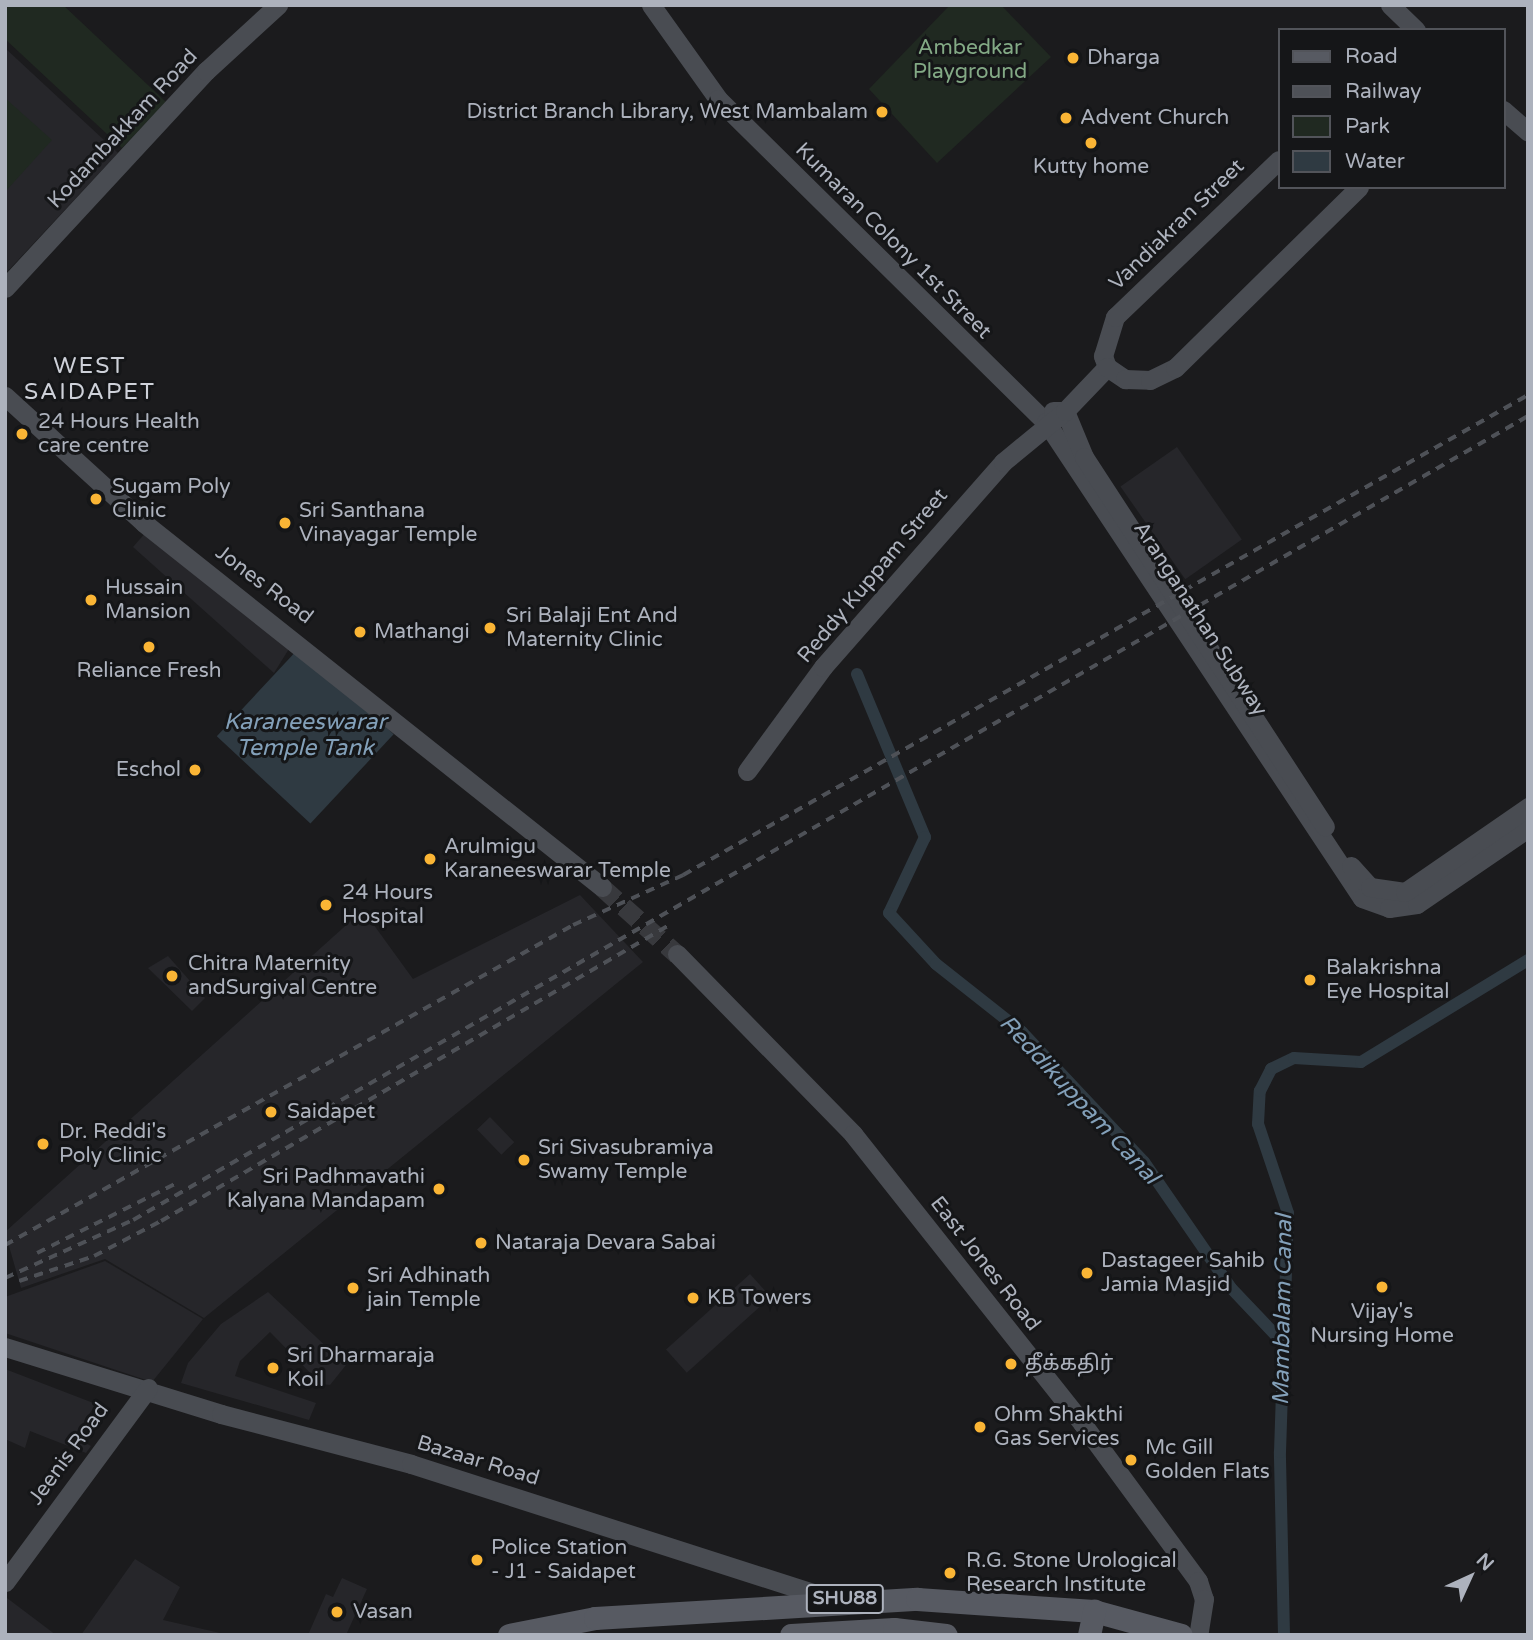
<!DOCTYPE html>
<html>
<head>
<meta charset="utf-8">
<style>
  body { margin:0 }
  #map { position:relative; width:1533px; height:1640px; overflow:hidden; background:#1b1b1d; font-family:"Varela Round","Noto Sans Tamil",sans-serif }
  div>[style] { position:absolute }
  .built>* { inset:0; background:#26262a; transform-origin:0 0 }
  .green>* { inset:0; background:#202921 }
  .water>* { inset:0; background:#2f3a42; transform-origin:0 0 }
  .canal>* { height:12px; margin:-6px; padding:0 6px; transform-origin:6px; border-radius:6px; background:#2f3a42 }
  .secondary-tunnel>* { height:19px; margin-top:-9.5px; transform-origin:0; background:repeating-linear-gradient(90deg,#38393d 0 19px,transparent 0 29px) }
  .secondary>* { height:19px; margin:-9.5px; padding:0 9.5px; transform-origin:9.5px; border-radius:9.5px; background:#494c52 }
  .primary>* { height:23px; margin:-11.5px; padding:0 11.5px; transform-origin:11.5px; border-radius:11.5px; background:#575a62 }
  .rail>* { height:3.5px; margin-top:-1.75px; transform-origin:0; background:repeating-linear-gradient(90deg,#4e5157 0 9px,transparent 0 16px) }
  .dots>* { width:19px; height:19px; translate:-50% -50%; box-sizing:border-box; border:4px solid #151618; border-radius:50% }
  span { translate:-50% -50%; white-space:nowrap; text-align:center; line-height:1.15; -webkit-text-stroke:6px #151618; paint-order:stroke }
  .shield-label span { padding:2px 5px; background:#151618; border:2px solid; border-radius:5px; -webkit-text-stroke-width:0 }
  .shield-label { font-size:19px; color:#adb2bd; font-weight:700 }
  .park-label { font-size:21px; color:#83a985 }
  .poi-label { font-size:21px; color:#adb2bd }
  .left { translate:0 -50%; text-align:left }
  .right { translate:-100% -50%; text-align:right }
  .street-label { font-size:21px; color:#adb2bd }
  .neighbourhood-label { font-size:23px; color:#ced1d9; letter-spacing:2px }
  .water-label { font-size:23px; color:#83a0b9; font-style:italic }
  .frame { position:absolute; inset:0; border:7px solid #adb2bd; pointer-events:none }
  .legend { position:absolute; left:1278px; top:28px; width:228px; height:161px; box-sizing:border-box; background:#151618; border:2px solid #52545a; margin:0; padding:9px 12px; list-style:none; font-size:21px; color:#adb2bd }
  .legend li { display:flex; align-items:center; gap:14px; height:35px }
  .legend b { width:35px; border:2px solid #52545a }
  .north { position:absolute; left:1435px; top:1542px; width:70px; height:70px; -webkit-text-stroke:5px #151618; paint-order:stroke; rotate:45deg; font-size:19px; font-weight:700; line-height:28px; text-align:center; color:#adb2bd }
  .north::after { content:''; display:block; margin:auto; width:24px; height:32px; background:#adb2bd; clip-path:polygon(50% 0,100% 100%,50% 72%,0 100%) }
</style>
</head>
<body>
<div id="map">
  <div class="built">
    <i style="clip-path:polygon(5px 48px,118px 153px,5px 274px)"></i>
    <i style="left:1177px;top:447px;width:113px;height:69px;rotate:55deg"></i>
    <i style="clip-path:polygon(147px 531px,292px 644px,274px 673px,133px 547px)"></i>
    <i style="clip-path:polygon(580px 895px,643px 962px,204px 1318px,105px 1259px,21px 1288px,5px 1232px,363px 910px,413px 979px)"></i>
    <i style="clip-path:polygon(168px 956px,205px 998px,192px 1011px,148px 968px)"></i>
    <i style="left:490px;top:1117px;width:35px;height:18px;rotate:46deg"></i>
    <i style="clip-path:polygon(105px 1261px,203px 1319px,152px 1382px,5px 1333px,5px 1297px)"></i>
    <i style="left:750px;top:1274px;width:31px;height:113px;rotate:48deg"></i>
    <i style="clip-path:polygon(268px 1292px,346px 1365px,330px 1385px,321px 1384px,270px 1332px,240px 1361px,235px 1376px,316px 1403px,309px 1420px,181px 1383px,188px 1363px,221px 1324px)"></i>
    <i style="clip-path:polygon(5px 1369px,96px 1404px,74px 1437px,91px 1446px,86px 1453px,30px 1431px,25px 1448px,5px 1439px)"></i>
    <i style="clip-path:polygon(135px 1559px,180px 1587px,163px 1620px,229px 1635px,81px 1635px)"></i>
    <i style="clip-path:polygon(342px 1578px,367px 1589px,346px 1635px,308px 1635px,326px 1594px,333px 1597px)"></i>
    <i style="clip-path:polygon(7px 1598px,56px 1635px,5px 1635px)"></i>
  </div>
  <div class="green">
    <i style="clip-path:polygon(5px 5px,63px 5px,166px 102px,122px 148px,5px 39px)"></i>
    <i style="clip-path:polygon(950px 5px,1001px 5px,1051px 57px,937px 163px,869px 89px)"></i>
    <i style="clip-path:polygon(5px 98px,52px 140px,5px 192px)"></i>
  </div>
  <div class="water">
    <i style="left:300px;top:647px;width:128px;height:122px;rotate:43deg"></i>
  </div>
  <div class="canal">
    <i style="left:857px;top:674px;width:177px;rotate:67.4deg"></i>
    <i style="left:925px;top:837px;width:84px;rotate:115.3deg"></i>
    <i style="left:889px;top:913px;width:69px;rotate:47.3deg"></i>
    <i style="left:936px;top:964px;width:110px;rotate:38.3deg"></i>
    <i style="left:1022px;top:1032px;width:178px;rotate:46.8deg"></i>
    <i style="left:1144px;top:1162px;width:153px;rotate:55.4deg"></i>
    <i style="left:1231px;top:1288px;width:76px;rotate:46.6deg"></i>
    <i style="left:1284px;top:1635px;width:183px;rotate:-91.3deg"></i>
    <i style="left:1280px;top:1452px;width:239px;rotate:-88.1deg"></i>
    <i style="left:1288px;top:1213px;width:94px;rotate:-108.6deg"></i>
    <i style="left:1258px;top:1124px;width:33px;rotate:-87deg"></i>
    <i style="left:1260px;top:1091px;width:25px;rotate:-63deg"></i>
    <i style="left:1271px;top:1069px;width:25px;rotate:-26deg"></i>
    <i style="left:1294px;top:1058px;width:67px;rotate:3.4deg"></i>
    <i style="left:1361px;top:1062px;width:196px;rotate:-31.4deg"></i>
  </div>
  <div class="secondary-tunnel">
    <i style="left:602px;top:887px;width:101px;rotate:41.8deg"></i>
  </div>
  <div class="secondary">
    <i style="left:651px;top:5px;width:115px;rotate:54.5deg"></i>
    <i style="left:718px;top:99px;width:460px;rotate:44.6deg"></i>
    <i style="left:1046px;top:422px;width:571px;rotate:56.42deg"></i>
    <i style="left:1362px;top:898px;width:29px;rotate:20deg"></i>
    <i style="left:1389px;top:908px;width:28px;rotate:-8deg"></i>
    <i style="left:1417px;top:904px;width:135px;rotate:-34.4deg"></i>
    <i style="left:1390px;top:5px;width:36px;rotate:44deg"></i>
    <i style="left:1503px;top:110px;width:33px;rotate:41deg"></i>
    <i style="left:5px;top:288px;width:296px;rotate:-47.2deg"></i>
    <i style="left:206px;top:71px;width:98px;rotate:-42.5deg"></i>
    <i style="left:1107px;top:367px;width:12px;rotate:-110deg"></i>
    <i style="left:1103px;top:356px;width:41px;rotate:-72.9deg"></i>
    <i style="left:1115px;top:317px;width:227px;rotate:-43.8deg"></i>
    <i style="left:5px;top:396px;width:188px;rotate:42.4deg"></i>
    <i style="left:144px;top:523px;width:585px;rotate:38.48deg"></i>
    <i style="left:1053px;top:411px;width:12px"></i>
    <i style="left:1065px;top:411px;width:50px;rotate:67.6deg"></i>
    <i style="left:1084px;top:457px;width:441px;rotate:56.9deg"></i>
    <i style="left:747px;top:771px;width:129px;rotate:-53.8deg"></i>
    <i style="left:823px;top:667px;width:273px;rotate:-48.7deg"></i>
    <i style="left:1003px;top:462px;width:80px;rotate:-39.4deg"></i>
    <i style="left:1065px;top:411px;width:61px;rotate:-46.3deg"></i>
    <i style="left:1107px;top:367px;width:22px;rotate:34deg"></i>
    <i style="left:1125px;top:379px;width:25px;rotate:2deg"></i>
    <i style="left:1150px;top:380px;width:28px;rotate:-26deg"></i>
    <i style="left:1175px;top:368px;width:258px;rotate:-44.5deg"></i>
    <i style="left:1351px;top:866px;width:28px;rotate:48deg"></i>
    <i style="left:1370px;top:887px;width:35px;rotate:8deg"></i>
    <i style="left:1405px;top:892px;width:150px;rotate:-34.6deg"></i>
    <i style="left:677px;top:954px;width:252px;rotate:45.6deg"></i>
    <i style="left:853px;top:1134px;width:369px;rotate:51.6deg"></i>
    <i style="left:1082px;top:1423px;width:196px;rotate:53.7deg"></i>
    <i style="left:1198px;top:1581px;width:19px;rotate:72deg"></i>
    <i style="left:1204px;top:1599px;width:36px;rotate:99deg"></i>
    <i style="left:5px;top:1347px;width:226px;rotate:17.2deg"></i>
    <i style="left:221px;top:1414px;width:196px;rotate:14.7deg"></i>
    <i style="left:411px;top:1464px;width:442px;rotate:17.8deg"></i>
    <i style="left:5px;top:1582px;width:241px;rotate:-53.6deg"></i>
  </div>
  <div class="primary">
    <i style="left:509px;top:1635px;width:88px;rotate:-11.2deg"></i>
    <i style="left:595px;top:1618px;width:323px;rotate:-3.4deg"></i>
    <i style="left:917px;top:1599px;width:177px;rotate:3.9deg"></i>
    <i style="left:1094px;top:1611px;width:90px;rotate:15.4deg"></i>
    <i style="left:791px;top:1635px;width:103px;rotate:-3.3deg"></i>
    <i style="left:894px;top:1629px;width:52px;rotate:6.6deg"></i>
    <i style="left:1089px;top:1635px;width:25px;rotate:-78deg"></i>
  </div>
  <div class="rail">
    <i style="left:5px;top:1245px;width:652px;rotate:-29.4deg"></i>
    <i style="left:573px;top:925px;width:121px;rotate:-24.4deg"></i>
    <i style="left:683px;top:875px;width:972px;rotate:-29.6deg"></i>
    <i style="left:37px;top:1253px;width:154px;rotate:-26.6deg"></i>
    <i style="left:5px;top:1278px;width:141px;rotate:-24.4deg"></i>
    <i style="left:133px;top:1220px;width:1610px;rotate:-29.96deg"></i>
    <i style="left:19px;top:1281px;width:79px;rotate:-18.4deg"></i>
    <i style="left:94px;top:1256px;width:76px;rotate:-27.6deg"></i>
    <i style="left:161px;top:1221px;width:590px;rotate:-30.21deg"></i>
  </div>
  <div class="dots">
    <i style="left:1073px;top:58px;background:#fab535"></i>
    <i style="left:882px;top:112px;background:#fab535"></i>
    <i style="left:1066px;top:118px;background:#fab535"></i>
    <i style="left:1091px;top:143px;background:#fab535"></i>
    <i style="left:22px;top:434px;background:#fab535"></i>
    <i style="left:96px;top:499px;background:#fab535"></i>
    <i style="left:285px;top:523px;background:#fab535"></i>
    <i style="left:91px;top:600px;background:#fab535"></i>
    <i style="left:490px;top:628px;background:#fab535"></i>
    <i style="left:360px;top:632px;background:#fab535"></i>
    <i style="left:149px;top:647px;background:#fab535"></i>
    <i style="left:195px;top:770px;background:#fab535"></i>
    <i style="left:430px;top:859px;background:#fab535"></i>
    <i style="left:326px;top:905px;background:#fab535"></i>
    <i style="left:172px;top:976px;background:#fab535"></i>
    <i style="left:1310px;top:980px;background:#fab535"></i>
    <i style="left:271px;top:1112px;background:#fab535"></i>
    <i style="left:43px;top:1144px;background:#fab535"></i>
    <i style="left:524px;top:1160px;background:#fab535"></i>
    <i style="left:439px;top:1189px;background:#fab535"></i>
    <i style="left:481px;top:1243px;background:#fab535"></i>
    <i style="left:1087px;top:1273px;background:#fab535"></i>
    <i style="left:1382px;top:1287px;background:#fab535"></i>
    <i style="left:353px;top:1288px;background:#fab535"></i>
    <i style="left:693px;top:1298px;background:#fab535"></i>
    <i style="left:1011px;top:1364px;background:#fab535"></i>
    <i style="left:273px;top:1368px;background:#fab535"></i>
    <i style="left:980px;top:1427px;background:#fab535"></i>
    <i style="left:1131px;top:1460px;background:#fab535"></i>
    <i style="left:477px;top:1560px;background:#fab535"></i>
    <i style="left:950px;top:1573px;background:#fab535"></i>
    <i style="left:337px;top:1612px;background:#fab535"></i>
  </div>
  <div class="shield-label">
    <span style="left:845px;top:1599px">SHU88</span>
  </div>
  <div class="park-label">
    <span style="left:970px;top:60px">Ambedkar<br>Playground</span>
  </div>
  <div class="poi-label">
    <span class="left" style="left:1087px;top:58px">Dharga</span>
    <span class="right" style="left:868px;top:112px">District Branch Library, West Mambalam</span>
    <span class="left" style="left:1080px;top:118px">Advent Church</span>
    <span style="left:1091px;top:167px">Kutty home</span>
    <span class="left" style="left:38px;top:434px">24 Hours Health<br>care centre</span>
    <span class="left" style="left:112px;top:499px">Sugam Poly<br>Clinic</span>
    <span class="left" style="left:299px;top:523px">Sri Santhana<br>Vinayagar Temple</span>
    <span class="left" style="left:105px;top:600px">Hussain<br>Mansion</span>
    <span class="left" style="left:506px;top:628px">Sri Balaji Ent And<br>Maternity Clinic</span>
    <span class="left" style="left:374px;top:632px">Mathangi</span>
    <span style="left:149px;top:671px">Reliance Fresh</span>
    <span class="right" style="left:181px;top:770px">Eschol</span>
    <span class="left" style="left:444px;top:859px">Arulmigu<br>Karaneeswarar Temple</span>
    <span class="left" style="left:342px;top:905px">24 Hours<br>Hospital</span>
    <span class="left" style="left:188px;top:976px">Chitra Maternity<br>andSurgival Centre</span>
    <span class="left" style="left:1326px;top:980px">Balakrishna<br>Eye Hospital</span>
    <span class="left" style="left:287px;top:1112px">Saidapet</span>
    <span class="left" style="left:59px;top:1144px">Dr. Reddi's<br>Poly Clinic</span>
    <span class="left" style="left:538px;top:1160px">Sri Sivasubramiya<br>Swamy Temple</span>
    <span class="right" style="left:425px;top:1189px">Sri Padhmavathi<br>Kalyana Mandapam</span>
    <span class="left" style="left:495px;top:1243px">Nataraja Devara Sabai</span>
    <span class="left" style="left:1101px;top:1273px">Dastageer Sahib<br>Jamia Masjid</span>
    <span class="left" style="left:367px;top:1288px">Sri Adhinath<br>jain Temple</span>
    <span class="left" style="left:707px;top:1298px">KB Towers</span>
    <span style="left:1382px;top:1324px">Vijay's<br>Nursing Home</span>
    <span class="left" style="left:287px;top:1368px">Sri Dharmaraja<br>Koil</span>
    <span class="left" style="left:1025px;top:1364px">தீக்கதிர்</span>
    <span class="left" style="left:994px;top:1427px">Ohm Shakthi<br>Gas Services</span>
    <span class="left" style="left:1145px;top:1460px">Mc Gill<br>Golden Flats</span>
    <span class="left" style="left:491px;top:1560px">Police Station<br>- J1 - Saidapet</span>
    <span class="left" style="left:966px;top:1573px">R.G. Stone Urological<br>Research Institute</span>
    <span class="left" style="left:353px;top:1612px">Vasan</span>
  </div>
  <div class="street-label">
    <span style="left:123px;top:129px;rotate:-47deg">Kodambakkam Road</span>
    <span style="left:1177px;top:225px;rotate:-44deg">Vandiakran Street</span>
    <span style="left:893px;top:241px;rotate:45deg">Kumaran Colony 1st Street</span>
    <span style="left:873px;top:576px;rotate:-50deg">Reddy Kuppam Street</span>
    <span style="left:264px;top:585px;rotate:37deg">Jones Road</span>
    <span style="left:1200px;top:619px;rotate:57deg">Aranganathan Subway</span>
    <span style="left:985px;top:1264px;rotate:52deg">East Jones Road</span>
    <span style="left:69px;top:1454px;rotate:-54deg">Jeenis Road</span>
    <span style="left:478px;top:1461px;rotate:17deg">Bazaar Road</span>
  </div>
  <div class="neighbourhood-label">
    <span style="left:90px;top:379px">WEST<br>SAIDAPET</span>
  </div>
  <div class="water-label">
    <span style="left:305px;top:735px">Karaneeswarar<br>Temple Tank</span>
    <span style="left:1079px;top:1100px;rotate:47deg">Reddikuppam Canal</span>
    <span style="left:1283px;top:1310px;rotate:-89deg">Mambalam Canal</span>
  </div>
  <div class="frame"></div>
  <ul class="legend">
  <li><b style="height:9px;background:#575a62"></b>Road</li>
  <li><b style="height:9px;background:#4e5157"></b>Railway</li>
  <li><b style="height:19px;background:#202921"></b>Park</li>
  <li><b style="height:19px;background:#2f3a42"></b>Water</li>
  </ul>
  <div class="north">N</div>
</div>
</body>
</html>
